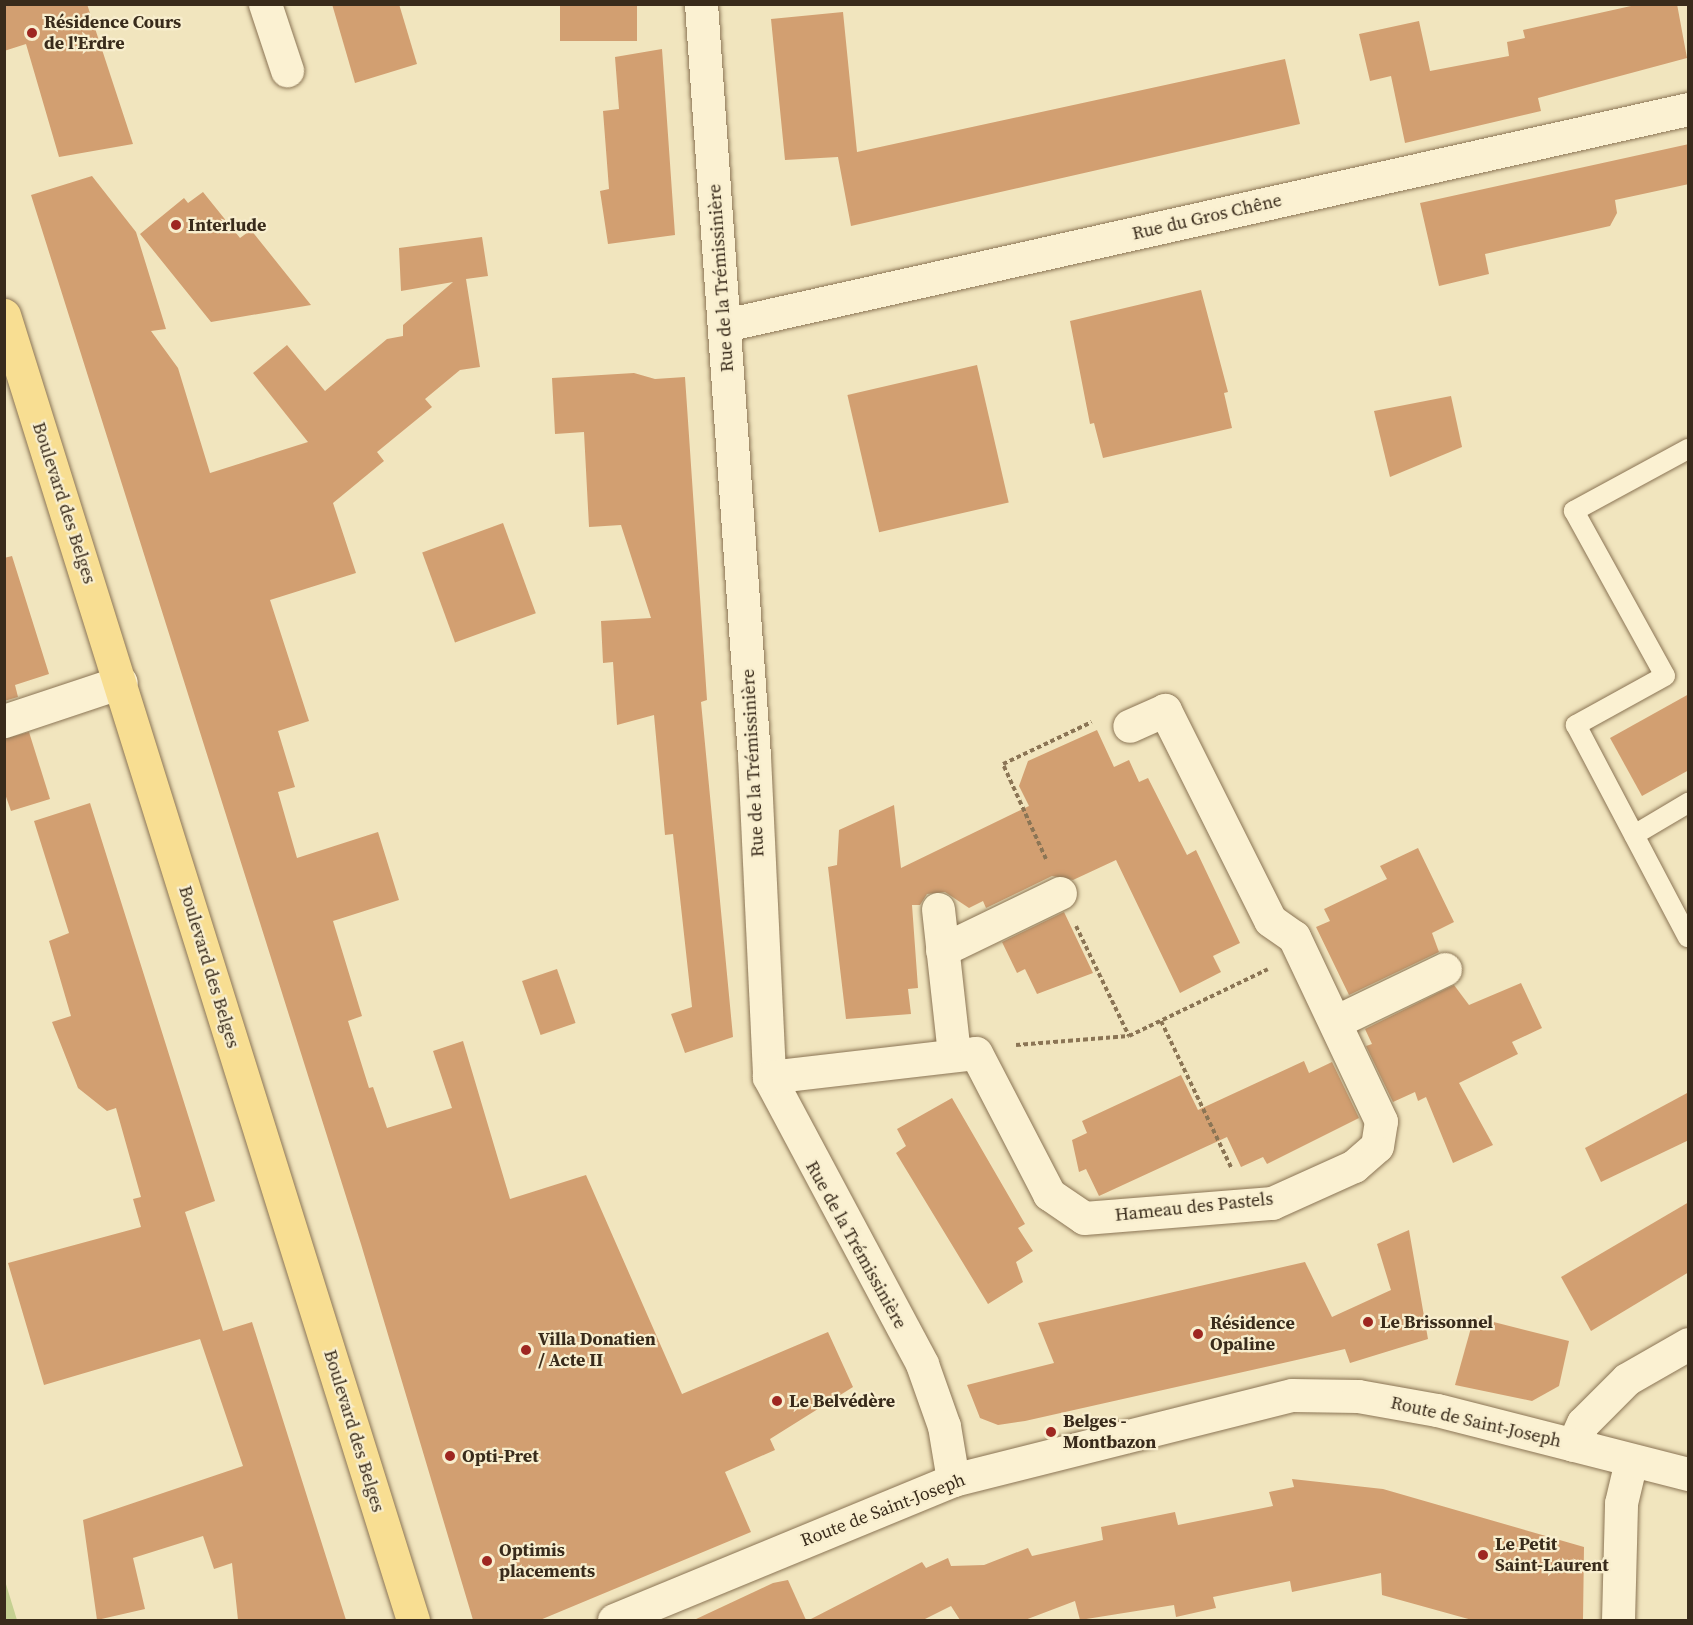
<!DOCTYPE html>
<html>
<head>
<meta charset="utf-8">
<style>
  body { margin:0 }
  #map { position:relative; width:1693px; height:1625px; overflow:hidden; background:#f1e5be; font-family:"Source Serif 4",serif }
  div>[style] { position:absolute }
  .green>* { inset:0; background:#c5d091 }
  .building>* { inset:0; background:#d29f71; transform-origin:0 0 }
  .path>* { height:4px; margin-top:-2px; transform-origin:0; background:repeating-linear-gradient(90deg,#8b7555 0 4.5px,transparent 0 7.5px) }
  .roads { filter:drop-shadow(0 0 2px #8b7555) drop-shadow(0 0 2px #8b7555) }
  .lane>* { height:20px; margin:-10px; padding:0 10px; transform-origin:10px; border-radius:10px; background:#fbf1d2 }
  .street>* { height:33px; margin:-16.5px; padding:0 16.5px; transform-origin:16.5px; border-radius:16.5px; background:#fbf1d2 }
  .secondary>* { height:33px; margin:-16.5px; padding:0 16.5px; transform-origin:16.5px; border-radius:16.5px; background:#fbf1d2 }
  .primary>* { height:33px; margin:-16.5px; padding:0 16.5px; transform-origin:16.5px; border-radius:16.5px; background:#f8de92 }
  .dots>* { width:16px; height:16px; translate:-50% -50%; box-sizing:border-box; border:3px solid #f8eece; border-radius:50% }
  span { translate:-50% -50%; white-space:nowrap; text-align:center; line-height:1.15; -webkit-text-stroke:4.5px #f8eece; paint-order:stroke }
  .poi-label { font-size:18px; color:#392b1b; font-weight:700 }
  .left { translate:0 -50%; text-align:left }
  .street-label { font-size:18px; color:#392b1b }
  .frame { position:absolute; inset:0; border:6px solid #392b1b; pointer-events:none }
</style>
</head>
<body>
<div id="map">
  <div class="green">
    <i style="clip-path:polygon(4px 1581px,5px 1581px,17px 1620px,5px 1620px)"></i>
  </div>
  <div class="building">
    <i style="clip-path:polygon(4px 4px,87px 4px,133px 144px,59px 157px,26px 44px,4px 51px)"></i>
    <i style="clip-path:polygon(332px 4px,399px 4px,417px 64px,355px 83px)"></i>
    <i style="left:560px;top:4px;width:77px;height:37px"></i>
    <i style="clip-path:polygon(1640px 4px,1677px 4px,1687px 58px,1538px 98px,1541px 111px,1405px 143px,1391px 76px,1370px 81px,1359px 34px,1419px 21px,1430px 71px,1509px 56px,1507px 42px,1525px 38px,1523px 30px)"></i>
    <i style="clip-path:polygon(843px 12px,857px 152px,1285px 59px,1300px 124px,851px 226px,838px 157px,785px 160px,771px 19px)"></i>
    <i style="clip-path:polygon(662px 49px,675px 235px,608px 244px,600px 191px,609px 189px,603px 111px,619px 109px,615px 57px)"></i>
    <i style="clip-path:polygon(1689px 144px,1689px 184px,1615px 200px,1617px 213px,1610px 226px,1485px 254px,1489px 274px,1439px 286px,1420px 203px)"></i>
    <i style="clip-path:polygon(92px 176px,136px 232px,166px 329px,151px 331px,178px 368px,210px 473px,308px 442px,253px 373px,287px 345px,325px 391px,387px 339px,403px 336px,403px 325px,453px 282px,401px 291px,399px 248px,482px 237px,488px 276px,466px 279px,480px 367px,460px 370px,425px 399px,432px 407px,377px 452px,384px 461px,333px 503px,356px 573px,270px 600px,309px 721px,278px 731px,295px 787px,278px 792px,297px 858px,378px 832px,399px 900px,333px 921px,362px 1016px,348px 1021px,369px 1088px,373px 1087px,387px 1128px,452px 1108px,433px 1051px,463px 1041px,510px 1199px,586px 1175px,682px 1394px,828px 1332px,853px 1387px,770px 1439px,775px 1450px,725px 1472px,751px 1532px,540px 1620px,473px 1620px,361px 1244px,31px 195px)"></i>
    <i style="clip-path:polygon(203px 192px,240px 238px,251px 230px,311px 305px,211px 322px,140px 234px,184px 198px,188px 203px)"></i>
    <i style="clip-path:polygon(1201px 290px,1228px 392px,1224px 393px,1232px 428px,1103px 458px,1094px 423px,1090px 424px,1070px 321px)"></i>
    <i style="left:977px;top:365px;width:141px;height:133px;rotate:77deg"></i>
    <i style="clip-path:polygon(634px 373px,655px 379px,685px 377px,707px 700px,701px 702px,733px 1037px,685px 1053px,671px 1014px,692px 1007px,673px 834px,665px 835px,654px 715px,617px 725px,613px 662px,603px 663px,601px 621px,651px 618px,621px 525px,589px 527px,584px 432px,555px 434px,552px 378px)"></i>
    <i style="clip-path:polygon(1451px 396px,1462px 447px,1390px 477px,1374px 411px)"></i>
    <i style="left:503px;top:523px;width:96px;height:86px;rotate:70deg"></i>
    <i style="clip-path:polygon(12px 556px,49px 674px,15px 685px,18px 697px,4px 701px,4px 558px)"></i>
    <i style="clip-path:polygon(1689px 694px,1689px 770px,1642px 796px,1610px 738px)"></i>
    <i style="clip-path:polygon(1097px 730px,1114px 767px,1129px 760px,1139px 782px,1148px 778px,1187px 855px,1196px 850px,1240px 943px,1213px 956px,1221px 972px,1180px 993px,1116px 860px,1073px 880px,1052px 876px,986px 908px,983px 901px,969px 908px,945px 892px,927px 894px,920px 905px,912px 905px,918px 988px,908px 989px,911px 1014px,846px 1019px,828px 867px,837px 865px,839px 830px,894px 805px,901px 868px,1029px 806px,1019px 786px,1028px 761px)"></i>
    <i style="clip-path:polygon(29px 732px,50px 799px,11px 811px,4px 791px,4px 739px)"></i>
    <i style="clip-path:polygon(90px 803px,215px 1201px,185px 1212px,223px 1331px,252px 1322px,346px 1620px,238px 1620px,232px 1563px,214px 1569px,203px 1536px,133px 1558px,145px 1609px,97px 1620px,83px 1520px,243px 1466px,200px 1339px,44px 1385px,8px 1263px,141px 1227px,133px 1199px,141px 1197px,116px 1108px,107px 1111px,78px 1088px,52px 1022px,71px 1016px,49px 941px,69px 933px,34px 821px)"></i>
    <i style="clip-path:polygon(1418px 848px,1454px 922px,1432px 933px,1439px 952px,1349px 995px,1316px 927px,1330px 921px,1324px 909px,1387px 879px,1380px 866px)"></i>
    <i style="clip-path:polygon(1064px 912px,1093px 973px,1037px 994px,1025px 969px,1017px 973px,1002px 942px)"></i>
    <i style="left:557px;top:969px;width:57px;height:37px;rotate:71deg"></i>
    <i style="clip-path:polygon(1521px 983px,1542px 1028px,1512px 1042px,1518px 1054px,1459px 1083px,1493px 1145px,1453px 1163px,1426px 1097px,1418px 1101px,1415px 1092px,1393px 1102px,1366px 1046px,1372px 1044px,1365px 1029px,1454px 985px,1469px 1005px)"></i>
    <i style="clip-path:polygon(1304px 1061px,1309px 1073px,1332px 1062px,1359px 1118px,1267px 1164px,1263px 1157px,1241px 1167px,1227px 1137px,1099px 1196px,1086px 1169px,1079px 1172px,1072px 1140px,1087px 1133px,1082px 1121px,1181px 1075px,1198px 1110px)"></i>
    <i style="clip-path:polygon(1689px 1092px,1689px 1140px,1601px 1182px,1585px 1148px)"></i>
    <i style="clip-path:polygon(952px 1098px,1025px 1224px,1018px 1228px,1033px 1251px,1016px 1262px,1023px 1282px,988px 1304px,896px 1153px,906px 1146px,897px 1129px)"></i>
    <i style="clip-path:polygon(1689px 1202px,1689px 1272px,1591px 1331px,1561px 1277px)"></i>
    <i style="clip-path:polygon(1409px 1230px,1428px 1339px,1350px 1363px,1345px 1349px,1025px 1421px,998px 1425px,980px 1418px,967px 1385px,1054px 1363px,1038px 1323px,1305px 1262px,1332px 1317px,1391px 1290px,1377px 1244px)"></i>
    <i style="clip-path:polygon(1474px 1317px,1569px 1341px,1559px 1386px,1532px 1401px,1455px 1385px)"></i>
    <i style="clip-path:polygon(1292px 1479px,1383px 1489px,1584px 1547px,1583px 1620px,1472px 1620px,1382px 1595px,1381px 1573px,1292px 1592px,1290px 1581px,1213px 1597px,1216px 1608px,1176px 1617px,1174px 1605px,1080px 1620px,1075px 1601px,1025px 1620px,960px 1620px,951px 1606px,923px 1620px,809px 1620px,922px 1562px,926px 1568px,948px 1558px,951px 1566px,984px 1565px,1028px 1548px,1032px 1556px,1103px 1540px,1101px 1527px,1175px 1512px,1178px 1525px,1273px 1506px,1269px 1492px,1294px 1487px)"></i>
    <i style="clip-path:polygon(788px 1580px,806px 1620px,694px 1620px,773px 1583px)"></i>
  </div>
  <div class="path">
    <i style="left:1046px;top:859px;width:104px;rotate:-114.4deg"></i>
    <i style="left:1003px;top:764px;width:98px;rotate:-25.3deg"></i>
    <i style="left:1076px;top:926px;width:122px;rotate:64.3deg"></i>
    <i style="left:1161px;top:1021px;width:162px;rotate:64.4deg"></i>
    <i style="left:1016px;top:1045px;width:113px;rotate:-4.6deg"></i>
    <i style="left:1129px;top:1036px;width:154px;rotate:-25.7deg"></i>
  </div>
  <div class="roads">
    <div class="lane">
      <i style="left:1688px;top:449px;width:130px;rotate:151.5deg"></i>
      <i style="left:1574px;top:511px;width:188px;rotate:61.1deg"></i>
      <i style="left:1665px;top:676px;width:102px;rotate:151.2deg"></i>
      <i style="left:1576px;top:725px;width:240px;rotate:62.2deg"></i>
      <i style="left:1634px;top:835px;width:63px;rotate:-30.7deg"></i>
    </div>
    <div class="street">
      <i style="left:265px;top:4px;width:70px;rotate:71.6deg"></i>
      <i style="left:701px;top:4px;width:754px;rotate:85.97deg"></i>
      <i style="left:754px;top:756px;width:321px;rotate:87.3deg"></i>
      <i style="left:769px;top:1077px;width:325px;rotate:61.9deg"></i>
      <i style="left:922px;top:1364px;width:66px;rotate:70.5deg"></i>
      <i style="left:944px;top:1426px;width:55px;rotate:80.5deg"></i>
      <i style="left:725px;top:325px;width:987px;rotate:-12.64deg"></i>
      <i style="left:4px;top:721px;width:123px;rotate:-18.4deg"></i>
      <i style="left:938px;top:909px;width:147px;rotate:83.7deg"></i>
      <i style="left:942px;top:950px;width:131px;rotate:-25.8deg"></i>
      <i style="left:1335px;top:1022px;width:122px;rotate:-25.7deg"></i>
      <i style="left:769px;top:1077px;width:208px;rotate:-6.6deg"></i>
      <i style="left:976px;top:1053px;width:159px;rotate:62.6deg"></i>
      <i style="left:1049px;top:1194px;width:42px;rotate:34.4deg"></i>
      <i style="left:1084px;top:1218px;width:189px;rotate:-4.6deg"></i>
      <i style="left:1272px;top:1203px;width:90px;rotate:-24.3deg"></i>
      <i style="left:1354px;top:1166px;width:30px;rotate:-41deg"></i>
      <i style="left:1377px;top:1146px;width:25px;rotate:-81deg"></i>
      <i style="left:1381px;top:1121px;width:204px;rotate:-115.3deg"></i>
      <i style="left:1294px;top:937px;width:29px;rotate:-145deg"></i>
      <i style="left:1270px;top:920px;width:235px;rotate:-116.6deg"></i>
      <i style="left:1165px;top:710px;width:39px;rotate:156deg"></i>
      <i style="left:1573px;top:1445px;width:24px;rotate:-66deg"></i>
      <i style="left:1583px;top:1423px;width:62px;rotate:-45deg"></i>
      <i style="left:1627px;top:1379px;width:70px;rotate:-29.8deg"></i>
      <i style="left:1618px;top:1620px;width:117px;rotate:-88.5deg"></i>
      <i style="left:1621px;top:1503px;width:43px;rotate:-76.6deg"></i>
    </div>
    <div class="secondary">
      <i style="left:614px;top:1620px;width:367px;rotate:-22.4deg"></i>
      <i style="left:953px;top:1480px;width:349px;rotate:-14.1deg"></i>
      <i style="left:1292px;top:1395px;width:66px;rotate:0.9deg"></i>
      <i style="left:1358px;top:1396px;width:80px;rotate:10deg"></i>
      <i style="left:1437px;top:1410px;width:259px;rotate:14.3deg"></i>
    </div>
    <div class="primary">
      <i style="left:4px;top:315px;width:1368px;rotate:72.6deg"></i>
    </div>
  </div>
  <div class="dots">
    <i style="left:32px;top:33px;background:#9e2721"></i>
    <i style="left:176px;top:225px;background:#9e2721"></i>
    <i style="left:1368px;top:1322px;background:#9e2721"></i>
    <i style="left:1198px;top:1334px;background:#9e2721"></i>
    <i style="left:526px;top:1350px;background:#9e2721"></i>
    <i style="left:777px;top:1401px;background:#9e2721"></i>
    <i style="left:1051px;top:1432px;background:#9e2721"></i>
    <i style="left:450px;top:1456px;background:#9e2721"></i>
    <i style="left:1483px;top:1555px;background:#9e2721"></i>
    <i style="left:487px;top:1561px;background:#9e2721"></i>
  </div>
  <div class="poi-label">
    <span class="left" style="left:44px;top:33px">Résidence Cours<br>de l'Erdre</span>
    <span class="left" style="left:188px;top:225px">Interlude</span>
    <span class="left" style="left:1380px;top:1322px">Le Brissonnel</span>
    <span class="left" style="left:1210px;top:1334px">Résidence<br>Opaline</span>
    <span class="left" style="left:538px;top:1350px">Villa Donatien<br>/ Acte II</span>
    <span class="left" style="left:789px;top:1401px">Le Belvédère</span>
    <span class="left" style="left:1063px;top:1432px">Belges -<br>Montbazon</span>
    <span class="left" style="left:462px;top:1456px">Opti-Pret</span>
    <span class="left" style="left:1495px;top:1555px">Le Petit<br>Saint-Laurent</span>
    <span class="left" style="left:499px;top:1561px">Optimis<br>placements</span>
  </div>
  <div class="street-label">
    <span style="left:1207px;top:217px;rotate:-13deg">Rue du Gros Chêne</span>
    <span style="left:721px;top:278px;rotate:-94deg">Rue de la Trémissinière</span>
    <span style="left:64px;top:503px;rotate:72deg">Boulevard des Belges</span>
    <span style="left:753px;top:763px;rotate:-93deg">Rue de la Trémissinière</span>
    <span style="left:209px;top:967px;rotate:73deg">Boulevard des Belges</span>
    <span style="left:1194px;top:1207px;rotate:-6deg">Hameau des Pastels</span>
    <span style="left:856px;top:1245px;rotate:61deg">Rue de la Trémissinière</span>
    <span style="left:1476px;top:1422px;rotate:13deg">Route de Saint-Joseph</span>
    <span style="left:354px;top:1431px;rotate:73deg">Boulevard des Belges</span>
    <span style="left:883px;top:1510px;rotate:-21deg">Route de Saint-Joseph</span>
  </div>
  <div class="frame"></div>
</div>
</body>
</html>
